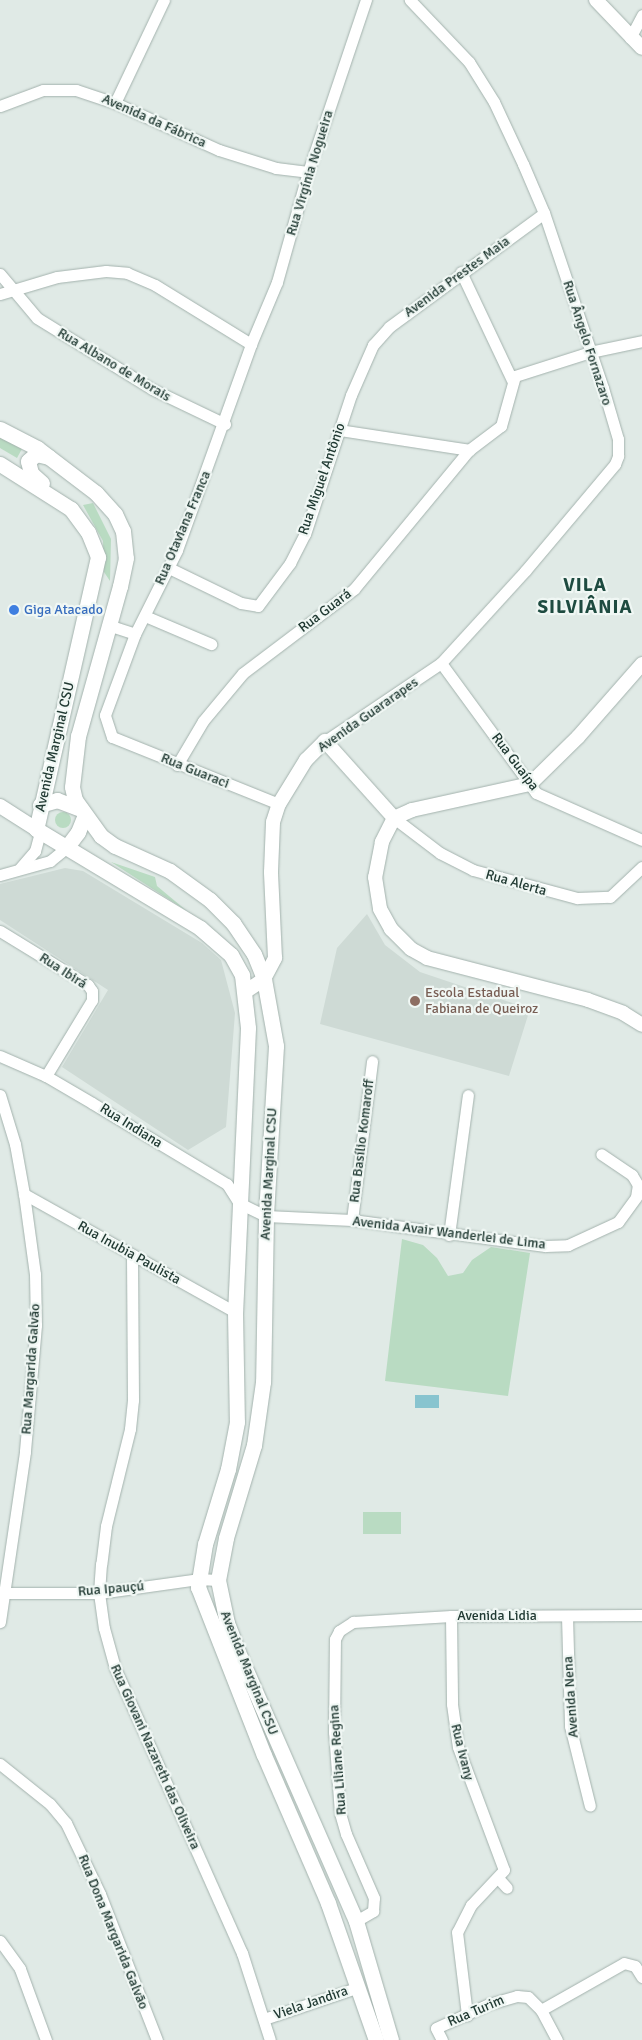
<!DOCTYPE html>
<html>
<head>
<meta charset="utf-8">
<style>
  body { margin:0 }
  #map { position:relative; width:642px; height:2040px; overflow:hidden; background:#e0eae6; font-family:Signika,sans-serif }
  div>[style] { position:absolute }
  .built>* { inset:0; background:#cedad5 }
  .green>* { inset:0; background:#b9dbc2; transform-origin:0 0 }
  .round { border-radius:50% }
  .water>* { inset:0; background:#88c4cf; transform-origin:0 0 }
  .roads { filter:drop-shadow(0 0 1px #a3b2ad) drop-shadow(0 0 1px #a3b2ad) }
  .minor>* { height:11px; margin:-5.5px; padding:0 5.5px; transform-origin:5.5px; border-radius:5.5px; background:#fff }
  .tertiary>* { height:14px; margin:-7px; padding:0 7px; transform-origin:7px; border-radius:7px; background:#fff }
  .secondary>* { height:15px; margin:-7.5px; padding:0 7.5px; transform-origin:7.5px; border-radius:7.5px; background:#fff }
  .dots>* { width:14px; height:14px; translate:-50% -50%; box-sizing:border-box; border:2px solid #f0f7f4; border-radius:50% }
  span { translate:-50% -50%; white-space:nowrap; text-align:center; line-height:1.15; -webkit-text-stroke:4.5px #f0f7f4; paint-order:stroke }
  .street-label { font-size:14px; color:#213a33 }
  .shop-label { font-size:14px; color:#366cbe }
  .left { translate:0 -50%; text-align:left }
  .education-label { font-size:14px; color:#785e54 }
  .district-label { font-size:19px; color:#1e4b40; font-weight:700; letter-spacing:1px }
</style>
</head>
<body>
<div id="map">
  <div class="built">
    <i style="clip-path:polygon(65px 868px,83px 871px,202px 943px,221px 960px,235px 1013px,226px 1127px,188px 1150px,62px 1067px,108px 990px,0 920px,0 884px)"></i>
    <i style="clip-path:polygon(367px 914px,385px 945px,420px 972px,530px 1009px,509px 1076px,320px 1024px,337px 948px)"></i>
  </div>
  <div class="green">
    <i style="clip-path:polygon(0 436px,23px 447px,17px 458px,0 448px)"></i>
    <i style="clip-path:polygon(93px 503px,111px 539px,110px 581px,104px 572px,103px 541px,83px 505px)"></i>
    <i class="round" style="left:55px;top:812px;width:16px;height:16px"></i>
    <i style="clip-path:polygon(111px 862px,155px 877px,157px 886px,187px 911px)"></i>
    <i style="clip-path:polygon(402px 1239px,423px 1245px,437px 1258px,448px 1276px,463px 1273px,472px 1260px,491px 1247px,530px 1253px,508px 1396px,385px 1381px)"></i>
    <i style="left:363px;top:1512px;width:38px;height:22px"></i>
  </div>
  <div class="water">
    <i style="left:415px;top:1395px;width:24px;height:13px"></i>
  </div>
  <div class="roads">
    <div class="minor">
      <i style="left:630px;top:38px;width:26px;rotate:-62deg"></i>
      <i style="left:115px;top:103px;width:114px;rotate:-64.6deg"></i>
      <i style="left:0;top:106px;width:46px;rotate:-20.4deg"></i>
      <i style="left:43px;top:90px;width:33px"></i>
      <i style="left:76px;top:90px;width:41px;rotate:18.4deg"></i>
      <i style="left:115px;top:103px;width:114px;rotate:24.3deg"></i>
      <i style="left:219px;top:150px;width:60px;rotate:17.5deg"></i>
      <i style="left:276px;top:168px;width:32px;rotate:7deg"></i>
      <i style="left:461px;top:272px;width:119px;rotate:64.7deg"></i>
      <i style="left:0;top:274px;width:57px;rotate:49.9deg"></i>
      <i style="left:37px;top:318px;width:135px;rotate:31.7deg"></i>
      <i style="left:152px;top:389px;width:81px;rotate:25.6deg"></i>
      <i style="left:0;top:294px;width:59px;rotate:-16.6deg"></i>
      <i style="left:57px;top:277px;width:49px;rotate:-7deg"></i>
      <i style="left:106px;top:271px;width:21px;rotate:5deg"></i>
      <i style="left:127px;top:273px;width:30px;rotate:23deg"></i>
      <i style="left:155px;top:285px;width:113px;rotate:31.6deg"></i>
      <i style="left:339px;top:430px;width:132px;rotate:8.7deg"></i>
      <i style="left:169px;top:568px;width:80px;rotate:25.9deg"></i>
      <i style="left:241px;top:603px;width:17px;rotate:10deg"></i>
      <i style="left:258px;top:606px;width:54px;rotate:-53.3deg"></i>
      <i style="left:290px;top:563px;width:33px;rotate:-63deg"></i>
      <i style="left:305px;top:534px;width:146px;rotate:-71.7deg"></i>
      <i style="left:351px;top:395px;width:55px;rotate:-66.3deg"></i>
      <i style="left:373px;top:345px;width:24px;rotate:-48deg"></i>
      <i style="left:389px;top:327px;width:192px;rotate:-36.3deg"></i>
      <i style="left:145px;top:616px;width:72px;rotate:23deg"></i>
      <i style="left:111px;top:626px;width:25px;rotate:18deg"></i>
      <i style="left:441px;top:663px;width:161px;rotate:53.8deg"></i>
      <i style="left:536px;top:793px;width:116px;rotate:23.9deg"></i>
      <i style="left:325px;top:741px;width:140px;rotate:-33.9deg"></i>
      <i style="left:441px;top:663px;width:125px;rotate:-47.6deg"></i>
      <i style="left:525px;top:571px;width:140px;rotate:-49.9deg"></i>
      <i style="left:615px;top:464px;width:9px;rotate:-69deg"></i>
      <i style="left:618px;top:456px;width:17px;rotate:-90deg"></i>
      <i style="left:618px;top:439px;width:53px;rotate:-106.4deg"></i>
      <i style="left:603px;top:388px;width:185px;rotate:-108.6deg"></i>
      <i style="left:544px;top:213px;width:53px;rotate:-113.2deg"></i>
      <i style="left:523px;top:164px;width:68px;rotate:-115.1deg"></i>
      <i style="left:494px;top:102px;width:47px;rotate:-122deg"></i>
      <i style="left:469px;top:62px;width:86px;rotate:-133.6deg"></i>
      <i style="left:177px;top:765px;width:51px;rotate:-59.4deg"></i>
      <i style="left:203px;top:721px;width:62px;rotate:-50.2deg"></i>
      <i style="left:243px;top:673px;width:139px;rotate:-37.1deg"></i>
      <i style="left:354px;top:589px;width:180px;rotate:-50.4deg"></i>
      <i style="left:469px;top:450px;width:40px;rotate:-37deg"></i>
      <i style="left:501px;top:426px;width:52px;rotate:-74.4deg"></i>
      <i style="left:515px;top:376px;width:79px;rotate:-17.7deg"></i>
      <i style="left:590px;top:352px;width:53px;rotate:-11.9deg"></i>
      <i style="left:279px;top:804px;width:180px;rotate:-158.1deg"></i>
      <i style="left:112px;top:737px;width:23px;rotate:-108deg"></i>
      <i style="left:105px;top:715px;width:86px;rotate:-69.7deg"></i>
      <i style="left:135px;top:634px;width:94px;rotate:-63.4deg"></i>
      <i style="left:177px;top:550px;width:219px;rotate:-70.2deg"></i>
      <i style="left:251px;top:344px;width:67px;rotate:-67.2deg"></i>
      <i style="left:277px;top:282px;width:114px;rotate:-74.3deg"></i>
      <i style="left:308px;top:172px;width:182px;rotate:-71.4deg"></i>
      <i style="left:394px;top:818px;width:58px;rotate:37.3deg"></i>
      <i style="left:440px;top:853px;width:37px;rotate:27deg"></i>
      <i style="left:473px;top:870px;width:108px;rotate:15.1deg"></i>
      <i style="left:577px;top:898px;width:33px;rotate:-2deg"></i>
      <i style="left:610px;top:897px;width:44px;rotate:-43.2deg"></i>
      <i style="left:20px;top:868px;width:23px;rotate:-49deg"></i>
      <i style="left:35px;top:851px;width:20px;rotate:-75deg"></i>
      <i style="left:0;top:875px;width:52px;rotate:-15.6deg"></i>
      <i style="left:50px;top:861px;width:21px;rotate:-39deg"></i>
      <i style="left:0;top:931px;width:103px;rotate:31.5deg"></i>
      <i style="left:88px;top:985px;width:7px;rotate:56deg"></i>
      <i style="left:92px;top:991px;width:9px;rotate:90deg"></i>
      <i style="left:92px;top:1000px;width:89px;rotate:121.2deg"></i>
      <i style="left:0;top:1056px;width:50px;rotate:23.5deg"></i>
      <i style="left:46px;top:1076px;width:53px;rotate:30.4deg"></i>
      <i style="left:92px;top:1103px;width:157px;rotate:31deg"></i>
      <i style="left:227px;top:1184px;width:22px;rotate:58deg"></i>
      <i style="left:239px;top:1203px;width:30px;rotate:26deg"></i>
      <i style="left:266px;top:1216px;width:86px;rotate:2.7deg"></i>
      <i style="left:352px;top:1220px;width:195px;rotate:7.7deg"></i>
      <i style="left:545px;top:1246px;width:23px;rotate:-2deg"></i>
      <i style="left:568px;top:1245px;width:55px;rotate:-24.7deg"></i>
      <i style="left:618px;top:1222px;width:31px;rotate:-54deg"></i>
      <i style="left:636px;top:1197px;width:12px;rotate:-81deg"></i>
      <i style="left:638px;top:1185px;width:12px;rotate:-121deg"></i>
      <i style="left:632px;top:1175px;width:37px;rotate:-146deg"></i>
      <i style="left:0;top:1095px;width:51px;rotate:73deg"></i>
      <i style="left:15px;top:1144px;width:51px;rotate:79.8deg"></i>
      <i style="left:24px;top:1194px;width:81px;rotate:82.2deg"></i>
      <i style="left:35px;top:1274px;width:51px;rotate:88.9deg"></i>
      <i style="left:36px;top:1325px;width:127px;rotate:95deg"></i>
      <i style="left:25px;top:1452px;width:172px;rotate:98.4deg"></i>
      <i style="left:24px;top:1194px;width:242px;rotate:29.2deg"></i>
      <i style="left:352px;top:1220px;width:160px;rotate:-82.8deg"></i>
      <i style="left:449px;top:1235px;width:141px;rotate:-82.3deg"></i>
      <i style="left:132px;top:1256px;width:144px;rotate:89.6deg"></i>
      <i style="left:133px;top:1400px;width:29px;rotate:96deg"></i>
      <i style="left:130px;top:1429px;width:100px;rotate:103.9deg"></i>
      <i style="left:106px;top:1526px;width:38px;rotate:97deg"></i>
      <i style="left:101px;top:1564px;width:29px;rotate:94deg"></i>
      <i style="left:99px;top:1593px;width:35px;rotate:82deg"></i>
      <i style="left:104px;top:1628px;width:41px;rotate:74.6deg"></i>
      <i style="left:115px;top:1668px;width:312px;rotate:66deg"></i>
      <i style="left:242px;top:1953px;width:91px;rotate:72.2deg"></i>
      <i style="left:4px;top:1593px;width:95px"></i>
      <i style="left:99px;top:1593px;width:100px;rotate:-8deg"></i>
      <i style="left:198px;top:1579px;width:20px;rotate:3deg"></i>
      <i style="left:451px;top:1616px;width:88px;rotate:89.3deg"></i>
      <i style="left:452px;top:1704px;width:43px;rotate:82.1deg"></i>
      <i style="left:458px;top:1747px;width:131px;rotate:69.5deg"></i>
      <i style="left:504px;top:1870px;width:48px;rotate:133.3deg"></i>
      <i style="left:471px;top:1905px;width:30px;rotate:117deg"></i>
      <i style="left:457px;top:1932px;width:84px;rotate:83.1deg"></i>
      <i style="left:567px;top:1616px;width:110px;rotate:88.4deg"></i>
      <i style="left:570px;top:1726px;width:82px;rotate:76deg"></i>
      <i style="left:0;top:1764px;width:64px;rotate:38.7deg"></i>
      <i style="left:50px;top:1804px;width:25px;rotate:50deg"></i>
      <i style="left:66px;top:1823px;width:79px;rotate:64.4deg"></i>
      <i style="left:100px;top:1894px;width:157px;rotate:68.7deg"></i>
      <i style="left:498px;top:1878px;width:13px;rotate:48deg"></i>
      <i style="left:356px;top:1921px;width:20px;rotate:-30deg"></i>
      <i style="left:373px;top:1911px;width:13px;rotate:-86deg"></i>
      <i style="left:374px;top:1898px;width:70px;rotate:-113.6deg"></i>
      <i style="left:346px;top:1834px;width:22px;rotate:-106deg"></i>
      <i style="left:340px;top:1813px;width:81px;rotate:-94.2deg"></i>
      <i style="left:334px;top:1732px;width:93px;rotate:-89.4deg"></i>
      <i style="left:335px;top:1639px;width:9px;rotate:-63deg"></i>
      <i style="left:339px;top:1631px;width:17px;rotate:-33deg"></i>
      <i style="left:353px;top:1622px;width:98px;rotate:-3.5deg"></i>
      <i style="left:451px;top:1616px;width:191px;rotate:-0.3deg"></i>
      <i style="left:0;top:1941px;width:34px;rotate:54deg"></i>
      <i style="left:20px;top:1969px;width:76px;rotate:69.9deg"></i>
      <i style="left:541px;top:2010px;width:95px;rotate:-29.5deg"></i>
      <i style="left:624px;top:1963px;width:11px;rotate:15deg"></i>
      <i style="left:635px;top:1966px;width:13px;rotate:58deg"></i>
      <i style="left:264px;top:2019px;width:100px;rotate:-18.6deg"></i>
      <i style="left:442px;top:2040px;width:13px;rotate:-117deg"></i>
      <i style="left:436px;top:2028px;width:58px;rotate:-24.4deg"></i>
      <i style="left:489px;top:2004px;width:29px;rotate:-16deg"></i>
      <i style="left:517px;top:1996px;width:11px;rotate:5deg"></i>
      <i style="left:528px;top:1997px;width:18px;rotate:45deg"></i>
      <i style="left:541px;top:2010px;width:34px;rotate:62deg"></i>
    </div>
    <div class="tertiary">
      <i style="left:596px;top:0;width:66px;rotate:46.2deg"></i>
      <i style="left:642px;top:664px;width:97px;rotate:131.2deg"></i>
      <i style="left:578px;top:737px;width:67px;rotate:135.6deg"></i>
      <i style="left:530px;top:784px;width:121px;rotate:167.6deg"></i>
      <i style="left:412px;top:810px;width:20px;rotate:156deg"></i>
      <i style="left:394px;top:818px;width:27px;rotate:117deg"></i>
      <i style="left:382px;top:842px;width:36px;rotate:101deg"></i>
      <i style="left:375px;top:877px;width:32px;rotate:81deg"></i>
      <i style="left:380px;top:909px;width:23px;rotate:61deg"></i>
      <i style="left:391px;top:929px;width:28px;rotate:45deg"></i>
      <i style="left:411px;top:949px;width:18px;rotate:29deg"></i>
      <i style="left:427px;top:958px;width:166px;rotate:14.6deg"></i>
      <i style="left:588px;top:1000px;width:37px;rotate:20deg"></i>
      <i style="left:623px;top:1013px;width:22px;rotate:32deg"></i>
      <i style="left:0;top:806px;width:43px;rotate:32.6deg"></i>
      <i style="left:245px;top:992px;width:23px;rotate:-34deg"></i>
      <i style="left:264px;top:979px;width:24px;rotate:-62deg"></i>
      <i style="left:275px;top:958px;width:86px;rotate:-92.7deg"></i>
      <i style="left:271px;top:872px;width:50px;rotate:-87.7deg"></i>
      <i style="left:273px;top:822px;width:19px;rotate:-72deg"></i>
      <i style="left:279px;top:804px;width:52px;rotate:-58.5deg"></i>
      <i style="left:306px;top:760px;width:27px;rotate:-45deg"></i>
      <i style="left:325px;top:741px;width:103px;rotate:48.1deg"></i>
    </div>
    <div class="secondary">
      <i style="left:0;top:429px;width:42px;rotate:27.2deg"></i>
      <i style="left:37px;top:448px;width:74px;rotate:37.3deg"></i>
      <i style="left:96px;top:493px;width:28px;rotate:48deg"></i>
      <i style="left:115px;top:514px;width:19px;rotate:65deg"></i>
      <i style="left:123px;top:531px;width:27px;rotate:84deg"></i>
      <i style="left:126px;top:558px;width:29px;rotate:102deg"></i>
      <i style="left:120px;top:586px;width:156px;rotate:105.6deg"></i>
      <i style="left:78px;top:736px;width:51px;rotate:96.7deg"></i>
      <i style="left:72px;top:787px;width:13px;rotate:77deg"></i>
      <i style="left:75px;top:800px;width:44px;rotate:54.2deg"></i>
      <i style="left:101px;top:836px;width:17px;rotate:36deg"></i>
      <i style="left:115px;top:846px;width:60px;rotate:24.4deg"></i>
      <i style="left:170px;top:871px;width:49px;rotate:35.9deg"></i>
      <i style="left:210px;top:900px;width:33px;rotate:45deg"></i>
      <i style="left:233px;top:923px;width:37px;rotate:56deg"></i>
      <i style="left:254px;top:954px;width:27px;rotate:68deg"></i>
      <i style="left:264px;top:979px;width:68px;rotate:79.8deg"></i>
      <i style="left:276px;top:1046px;width:170px;rotate:93.4deg"></i>
      <i style="left:266px;top:1216px;width:166px;rotate:91deg"></i>
      <i style="left:263px;top:1382px;width:64px;rotate:98.1deg"></i>
      <i style="left:254px;top:1445px;width:97px;rotate:106.8deg"></i>
      <i style="left:226px;top:1538px;width:43px;rotate:100.8deg"></i>
      <i style="left:218px;top:1580px;width:44px;rotate:78.2deg"></i>
      <i style="left:227px;top:1623px;width:39px;rotate:69deg"></i>
      <i style="left:241px;top:1659px;width:286px;rotate:66.3deg"></i>
      <i style="left:356px;top:1921px;width:124px;rotate:73.6deg"></i>
      <i style="left:0;top:464px;width:84px;rotate:32.4deg"></i>
      <i style="left:71px;top:509px;width:29px;rotate:54deg"></i>
      <i style="left:88px;top:532px;width:27px;rotate:68deg"></i>
      <i style="left:98px;top:557px;width:279px;rotate:102.8deg"></i>
      <i style="left:36px;top:829px;width:192px;rotate:31.1deg"></i>
      <i style="left:200px;top:928px;width:41px;rotate:41.1deg"></i>
      <i style="left:231px;top:955px;width:23px;rotate:61deg"></i>
      <i style="left:242px;top:975px;width:53px;rotate:83.5deg"></i>
      <i style="left:248px;top:1028px;width:284px;rotate:92.6deg"></i>
      <i style="left:235px;top:1312px;width:110px;rotate:89deg"></i>
      <i style="left:237px;top:1422px;width:48px;rotate:100.8deg"></i>
      <i style="left:228px;top:1469px;width:78px;rotate:107deg"></i>
      <i style="left:205px;top:1544px;width:44px;rotate:99.2deg"></i>
      <i style="left:198px;top:1587px;width:180px;rotate:68.6deg"></i>
      <i style="left:264px;top:1755px;width:161px;rotate:66.6deg"></i>
      <i style="left:328px;top:1903px;width:145px;rotate:70.7deg"></i>
      <i style="left:42px;top:483px;width:15px;rotate:-138deg"></i>
      <i style="left:31px;top:473px;width:12px;rotate:-104deg"></i>
      <i style="left:28px;top:461px;width:11px;rotate:-41deg"></i>
      <i style="left:36px;top:454px;width:13px;rotate:13deg"></i>
      <i style="left:40px;top:805px;width:18px;rotate:-16deg"></i>
      <i style="left:57px;top:800px;width:26px;rotate:21deg"></i>
      <i style="left:66px;top:848px;width:20px;rotate:-53deg"></i>
      <i style="left:78px;top:832px;width:18px;rotate:-68deg"></i>
    </div>
  </div>
  <div class="dots">
    <i style="left:14px;top:610px;background:#3f7fe0"></i>
    <i style="left:415px;top:1001px;background:#8d6e63"></i>
  </div>
  <div class="street-label">
    <span style="left:154px;top:121px;rotate:24deg">Avenida da Fábrica</span>
    <span style="left:310px;top:173px;rotate:-73deg">Rua Virgínia Nogueira</span>
    <span style="left:457px;top:277px;rotate:-36deg">Avenida Prestes Maia</span>
    <span style="left:587px;top:343px;rotate:72deg">Rua Ângelo Fornazaro</span>
    <span style="left:114px;top:365px;rotate:31deg">Rua Albano de Morais</span>
    <span style="left:322px;top:479px;rotate:-71deg">Rua Miguel Antônio</span>
    <span style="left:183px;top:528px;rotate:-67deg">Rua Otaviana Franca</span>
    <span style="left:325px;top:611px;rotate:-37deg">Rua Guará</span>
    <span style="left:368px;top:715px;rotate:-35deg">Avenida Guararapes</span>
    <span style="left:55px;top:747px;rotate:-77deg">Avenida Marginal CSU</span>
    <span style="left:515px;top:762px;rotate:53deg">Rua Guaípa</span>
    <span style="left:195px;top:771px;rotate:22deg">Rua Guaraci</span>
    <span style="left:516px;top:883px;rotate:16deg">Rua Alerta</span>
    <span style="left:63px;top:971px;rotate:33deg">Rua Ibirá</span>
    <span style="left:131px;top:1126px;rotate:32deg">Rua Indiana</span>
    <span style="left:362px;top:1141px;rotate:-83deg">Rua Basílio Komaroff</span>
    <span style="left:269px;top:1174px;rotate:-87deg">Avenida Marginal CSU</span>
    <span style="left:449px;top:1233px;rotate:7deg">Avenida Avair Wanderlei de Lima</span>
    <span style="left:129px;top:1253px;rotate:29deg">Rua Inubia Paulista</span>
    <span style="left:31px;top:1369px;rotate:-86deg">Rua Margarida Galvão</span>
    <span style="left:111px;top:1589px;rotate:-5deg">Rua Ipauçú</span>
    <span style="left:497px;top:1616px">Avenida Lidia</span>
    <span style="left:249px;top:1673px;rotate:68deg">Avenida Marginal CSU</span>
    <span style="left:571px;top:1697px;rotate:-94deg">Avenida Nena</span>
    <span style="left:462px;top:1752px;rotate:76deg">Rua Ivany</span>
    <span style="left:155px;top:1757px;rotate:66deg">Rua Giovani Nazareth das Oliveira</span>
    <span style="left:338px;top:1760px;rotate:-94deg">Rua Liliane Regina</span>
    <span style="left:113px;top:1932px;rotate:68deg">Rua Dona Margarida Galvão</span>
    <span style="left:311px;top:2003px;rotate:-19deg">Viela Jandira</span>
    <span style="left:476px;top:2011px;rotate:-23deg">Rua Turim</span>
  </div>
  <div class="shop-label">
    <span class="left" style="left:24px;top:610px">Giga Atacado</span>
  </div>
  <div class="education-label">
    <span class="left" style="left:425px;top:1001px">Escola Estadual<br>Fabiana de Queiroz</span>
  </div>
  <div class="district-label">
    <span style="left:585px;top:597px">VILA<br>SILVIÂNIA</span>
  </div>
</div>
</body>
</html>
